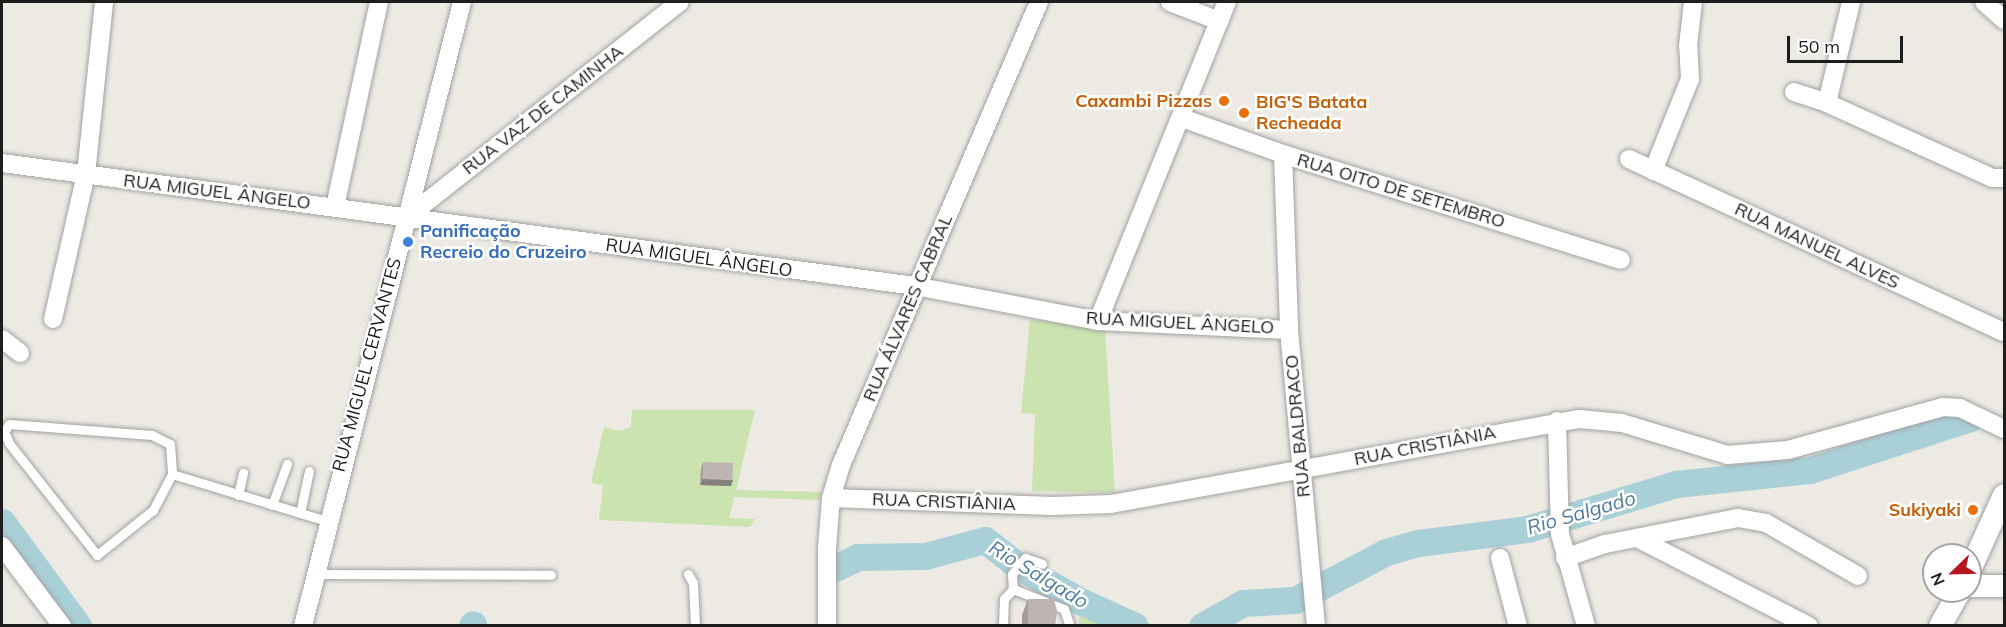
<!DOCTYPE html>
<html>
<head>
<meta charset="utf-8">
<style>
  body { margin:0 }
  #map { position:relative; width:2006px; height:627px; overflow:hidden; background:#edeae4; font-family:Mulish,sans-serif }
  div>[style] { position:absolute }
  .grass>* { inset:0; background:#cbe3af }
  .river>* { height:27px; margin:-13.5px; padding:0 13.5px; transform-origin:13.5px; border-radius:13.5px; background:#a9cfd7 }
  .roads { filter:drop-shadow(0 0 2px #a1a1a1) drop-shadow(0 0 2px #a1a1a1) }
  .service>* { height:9px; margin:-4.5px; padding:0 4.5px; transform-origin:4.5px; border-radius:4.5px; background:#fff }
  .minor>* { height:18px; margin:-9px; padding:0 9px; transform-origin:9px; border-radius:9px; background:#fff }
  .tertiary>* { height:22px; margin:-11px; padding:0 11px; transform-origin:11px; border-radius:11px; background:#fff }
  .wall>* { inset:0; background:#a39c98 }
  .shaded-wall>* { inset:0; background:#847f7c }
  .building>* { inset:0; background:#bdb5b1; transform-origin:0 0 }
  .dots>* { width:16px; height:16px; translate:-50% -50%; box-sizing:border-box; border:3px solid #fff; border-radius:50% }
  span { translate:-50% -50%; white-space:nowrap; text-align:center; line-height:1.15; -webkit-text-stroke:5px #fff; paint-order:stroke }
  .food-label { font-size:18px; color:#c56008; font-weight:700 }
  .right { translate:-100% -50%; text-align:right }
  .left { translate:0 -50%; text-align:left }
  .street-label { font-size:18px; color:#1d1d1d }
  .shop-label { font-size:18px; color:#366cbe; font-weight:700 }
  .water-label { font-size:20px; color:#517a9c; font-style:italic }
  .frame { position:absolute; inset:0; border:3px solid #1d1d1d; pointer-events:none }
  .north { position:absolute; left:1922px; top:543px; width:60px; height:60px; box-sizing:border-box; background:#fff; border:2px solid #a5a5a5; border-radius:50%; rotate:247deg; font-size:16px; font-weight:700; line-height:24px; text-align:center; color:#1d1d1d }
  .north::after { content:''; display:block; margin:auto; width:21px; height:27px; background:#b6141e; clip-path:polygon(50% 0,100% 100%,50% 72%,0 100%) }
  .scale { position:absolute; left:1787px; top:36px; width:116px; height:27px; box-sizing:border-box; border:3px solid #1d1d1d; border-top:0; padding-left:8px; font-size:18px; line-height:21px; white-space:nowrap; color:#1d1d1d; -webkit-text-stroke:4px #fff; paint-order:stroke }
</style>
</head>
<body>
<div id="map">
  <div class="grass">
    <i style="clip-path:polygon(1030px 320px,1105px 328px,1115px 493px,1032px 491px,1035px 414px,1021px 413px)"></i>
    <i style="clip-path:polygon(632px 410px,755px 410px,736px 490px,822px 492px,820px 500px,734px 497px,729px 518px,755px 519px,750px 527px,599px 520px,603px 485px,591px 483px,604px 427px,619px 431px,631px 427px)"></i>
    <i style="clip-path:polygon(1300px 591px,1300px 600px,1257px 607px,1255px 604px,1239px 608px,1240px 612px,1212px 625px,1193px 625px,1192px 620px,1236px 598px)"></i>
    <i style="clip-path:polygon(1079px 593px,1126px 609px,1127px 615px,1154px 625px,1079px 625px)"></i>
  </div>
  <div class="river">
    <i style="left:2px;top:522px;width:129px;rotate:53.8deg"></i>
    <i style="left:835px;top:568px;width:25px;rotate:-26deg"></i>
    <i style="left:858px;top:557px;width:67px;rotate:-0.9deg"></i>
    <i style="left:925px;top:556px;width:62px;rotate:-14.9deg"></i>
    <i style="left:985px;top:540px;width:41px;rotate:38deg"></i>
    <i style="left:1017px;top:565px;width:73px;rotate:29.7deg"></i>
    <i style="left:1080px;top:601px;width:60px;rotate:24.4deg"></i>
    <i style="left:472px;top:626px;width:2px;rotate:-63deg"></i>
    <i style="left:1202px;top:626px;width:47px;rotate:-29.3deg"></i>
    <i style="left:1243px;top:603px;width:52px;rotate:-3.3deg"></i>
    <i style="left:1295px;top:600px;width:103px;rotate:-27.8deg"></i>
    <i style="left:1386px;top:552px;width:33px;rotate:-16deg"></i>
    <i style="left:1418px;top:543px;width:110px;rotate:-7.3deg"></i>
    <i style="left:1527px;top:529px;width:156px;rotate:-16.8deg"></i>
    <i style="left:1676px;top:484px;width:135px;rotate:-6deg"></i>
    <i style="left:1810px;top:470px;width:168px;rotate:-18deg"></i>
  </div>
  <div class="roads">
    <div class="service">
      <i style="left:9px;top:424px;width:143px;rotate:4.4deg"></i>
      <i style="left:152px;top:435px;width:20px;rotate:27deg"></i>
      <i style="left:170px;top:444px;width:30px;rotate:86deg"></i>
      <i style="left:172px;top:474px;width:41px;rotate:117.8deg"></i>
      <i style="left:153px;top:510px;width:72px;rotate:141.2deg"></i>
      <i style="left:97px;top:555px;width:142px;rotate:-128.2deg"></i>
      <i style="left:9px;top:443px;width:12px;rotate:-114deg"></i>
      <i style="left:4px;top:432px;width:9px;rotate:-58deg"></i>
      <i style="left:172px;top:474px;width:162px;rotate:16.9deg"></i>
      <i style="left:238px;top:495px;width:23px;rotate:-77deg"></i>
      <i style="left:272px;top:505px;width:44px;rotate:-69.9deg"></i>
      <i style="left:300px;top:513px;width:43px;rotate:-77.9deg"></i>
      <i style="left:316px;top:574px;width:235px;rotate:0.2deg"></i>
      <i style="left:688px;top:574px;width:10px;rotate:61deg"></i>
      <i style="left:693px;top:583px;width:43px;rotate:87.3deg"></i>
      <i style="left:1013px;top:589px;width:15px;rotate:-94deg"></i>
      <i style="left:1012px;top:574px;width:21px;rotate:-51deg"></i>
      <i style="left:1025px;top:558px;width:18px;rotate:19deg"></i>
      <i style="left:1003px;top:626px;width:27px;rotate:-88deg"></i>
      <i style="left:1004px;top:599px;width:13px;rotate:-48deg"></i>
      <i style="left:1013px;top:589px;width:55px;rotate:21.4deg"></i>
      <i style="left:1064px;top:609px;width:18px;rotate:71deg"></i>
    </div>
    <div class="minor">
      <i style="left:1170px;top:2px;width:53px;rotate:21.2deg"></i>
      <i style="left:1984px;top:2px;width:27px;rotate:42deg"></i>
      <i style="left:1794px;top:92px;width:35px;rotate:18deg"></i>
      <i style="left:1827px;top:103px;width:181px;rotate:24.4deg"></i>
      <i style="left:1992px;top:178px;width:12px"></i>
      <i style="left:1827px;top:103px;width:104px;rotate:-76.6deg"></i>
      <i style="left:1182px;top:118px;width:107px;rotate:19.6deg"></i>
      <i style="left:1283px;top:154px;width:354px;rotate:17.4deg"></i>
      <i style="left:1283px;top:154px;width:176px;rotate:88deg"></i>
      <i style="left:1289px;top:330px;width:297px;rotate:84.8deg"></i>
      <i style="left:1629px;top:159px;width:413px;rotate:24.8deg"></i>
      <i style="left:2px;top:163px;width:921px;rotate:7.67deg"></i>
      <i style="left:915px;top:286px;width:186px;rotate:10.8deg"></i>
      <i style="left:1098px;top:321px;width:191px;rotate:2.7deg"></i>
      <i style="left:1653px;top:171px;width:99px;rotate:-68.1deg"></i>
      <i style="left:1690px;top:79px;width:33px;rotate:-93deg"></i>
      <i style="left:1688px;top:46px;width:44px;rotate:-83.5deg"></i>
      <i style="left:335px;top:207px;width:210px;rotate:-77.9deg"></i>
      <i style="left:405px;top:219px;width:350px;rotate:-38.3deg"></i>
      <i style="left:53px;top:319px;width:149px;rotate:-77.2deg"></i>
      <i style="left:86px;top:174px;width:173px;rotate:-84deg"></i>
      <i style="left:1098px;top:321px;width:344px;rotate:-68deg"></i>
      <i style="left:2px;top:339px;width:23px;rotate:38deg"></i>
      <i style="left:1557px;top:421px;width:113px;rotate:88.5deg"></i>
      <i style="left:1560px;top:534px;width:96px;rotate:74.2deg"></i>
      <i style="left:831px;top:498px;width:221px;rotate:2.1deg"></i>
      <i style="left:1052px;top:506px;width:59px;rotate:-1.9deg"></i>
      <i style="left:1111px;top:504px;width:476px;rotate:-10.3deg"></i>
      <i style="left:1579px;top:419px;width:43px;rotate:5.3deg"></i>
      <i style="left:1622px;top:423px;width:110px;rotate:16.9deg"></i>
      <i style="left:1727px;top:455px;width:61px;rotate:-4.7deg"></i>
      <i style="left:1788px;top:450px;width:161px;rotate:-15.5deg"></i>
      <i style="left:1943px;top:407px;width:17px;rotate:3deg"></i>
      <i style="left:1960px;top:408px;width:49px;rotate:25.5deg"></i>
      <i style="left:1637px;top:538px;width:193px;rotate:27.1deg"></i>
      <i style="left:2px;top:546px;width:100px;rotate:53.1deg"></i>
      <i style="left:1500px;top:558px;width:70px;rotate:75.2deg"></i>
      <i style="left:1565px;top:558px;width:42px;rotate:-19.3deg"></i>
      <i style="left:1605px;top:544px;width:136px;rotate:-11.1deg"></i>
      <i style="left:1738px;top:518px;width:28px;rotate:10deg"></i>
      <i style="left:1766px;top:523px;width:106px;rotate:29.9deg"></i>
      <i style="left:303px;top:626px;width:644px;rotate:-75.7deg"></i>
      <i style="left:827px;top:626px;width:78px;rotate:-90deg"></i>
      <i style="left:827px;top:548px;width:50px;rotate:-85.4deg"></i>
      <i style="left:831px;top:498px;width:34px;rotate:-73deg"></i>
      <i style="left:841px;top:465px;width:504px;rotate:-66.85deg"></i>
    </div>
    <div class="tertiary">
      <i style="left:1970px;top:570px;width:82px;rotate:-65.6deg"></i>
      <i style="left:1970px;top:586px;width:34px"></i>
      <i style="left:1940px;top:626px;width:40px;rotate:-60.3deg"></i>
    </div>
  </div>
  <div class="wall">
    <i style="clip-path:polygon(703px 462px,731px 486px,700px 485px,701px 468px)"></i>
    <i style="clip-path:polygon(1028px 599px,1055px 626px,1022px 626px,1022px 615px)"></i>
  </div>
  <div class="shaded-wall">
    <i style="clip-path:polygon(703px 479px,733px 480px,731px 486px,700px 485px)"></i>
  </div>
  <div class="building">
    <i style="left:703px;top:462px;width:30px;height:17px;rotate:2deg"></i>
    <i style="clip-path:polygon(1028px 599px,1054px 599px,1057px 611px,1055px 626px,1028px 626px)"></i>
  </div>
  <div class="dots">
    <i style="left:1224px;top:101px;background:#e8710a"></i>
    <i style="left:1244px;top:113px;background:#e8710a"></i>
    <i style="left:408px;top:242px;background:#3f7fe0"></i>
    <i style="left:1973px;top:510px;background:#e8710a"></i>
  </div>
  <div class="food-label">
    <span class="right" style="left:1212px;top:101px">Caxambi Pizzas</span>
    <span class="left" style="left:1256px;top:113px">BIG'S Batata<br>Recheada</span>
    <span class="right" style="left:1961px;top:510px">Sukiyaki</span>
  </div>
  <div class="street-label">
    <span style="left:543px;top:110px;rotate:-38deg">RUA VAZ DE CAMINHA</span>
    <span style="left:1401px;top:191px;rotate:17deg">RUA OITO DE SETEMBRO</span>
    <span style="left:217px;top:192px;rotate:7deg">RUA MIGUEL ÂNGELO</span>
    <span style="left:1817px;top:246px;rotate:25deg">RUA MANUEL ALVES</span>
    <span style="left:699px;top:258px;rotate:8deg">RUA MIGUEL ÂNGELO</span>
    <span style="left:908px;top:308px;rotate:-67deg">RUA ÁLVARES CABRAL</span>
    <span style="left:1180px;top:323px;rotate:3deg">RUA MIGUEL ÂNGELO</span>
    <span style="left:367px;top:365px;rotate:-75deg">RUA MIGUEL CERVANTES</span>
    <span style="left:1298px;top:426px;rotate:-95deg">RUA BALDRACO</span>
    <span style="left:1425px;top:446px;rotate:-11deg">RUA CRISTIÂNIA</span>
    <span style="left:944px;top:502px;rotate:2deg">RUA CRISTIÂNIA</span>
  </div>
  <div class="shop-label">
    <span class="left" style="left:420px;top:242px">Panificação<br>Recreio do Cruzeiro</span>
  </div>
  <div class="water-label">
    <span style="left:1581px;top:512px;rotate:-16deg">Rio Salgado</span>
    <span style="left:1039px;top:574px;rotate:31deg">Rio Salgado</span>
  </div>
  <div class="frame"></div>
  <div class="north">N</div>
  <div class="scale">50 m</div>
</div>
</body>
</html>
